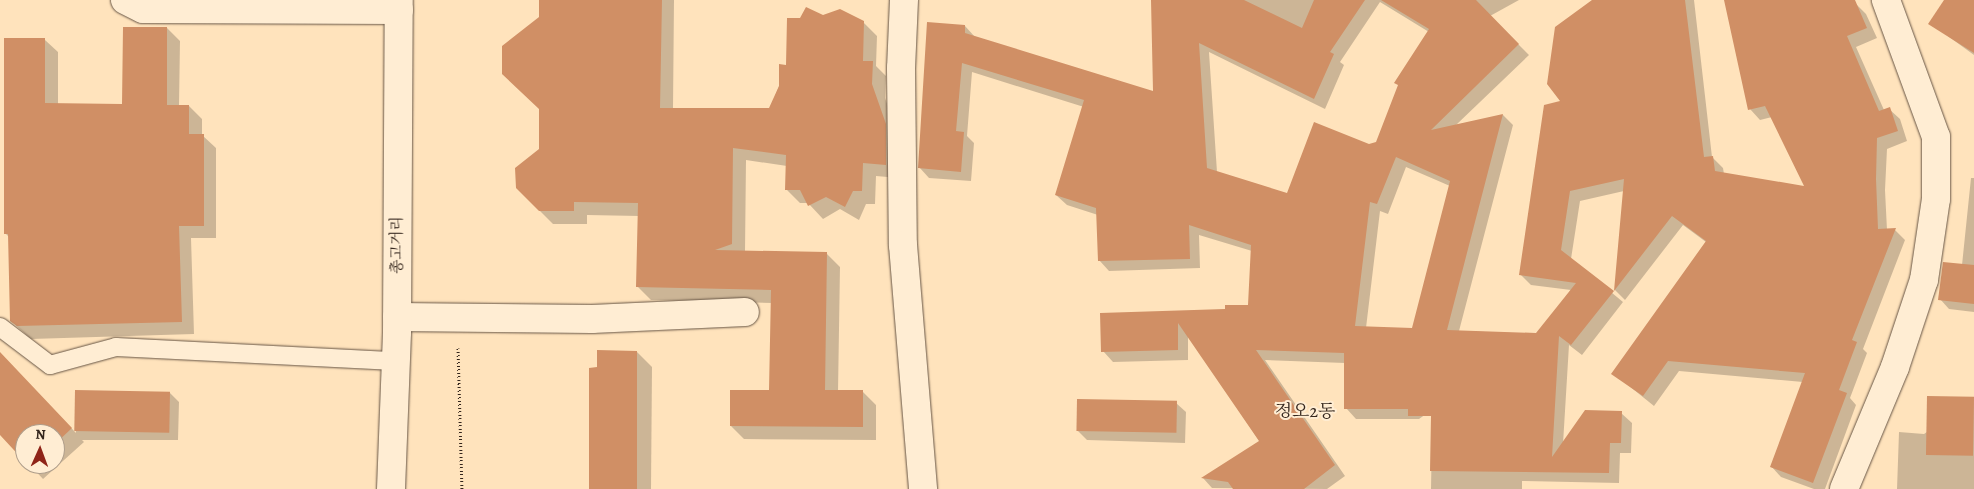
<!DOCTYPE html>
<html>
<head>
<meta charset="utf-8">
<style>
  body { margin:0 }
  #map { position:relative; width:1974px; height:489px; overflow:hidden; background:#ffe3bc; font-family:Alegreya,"Noto Serif KR",serif }
  div>[style] { position:absolute }
  .shadow>* { inset:0; background:#0003 }
  .building>* { inset:0; background:#d08f65; transform-origin:0 0 }
  .path>* { height:3px; margin-top:-1.5px; transform-origin:0; background:repeating-linear-gradient(90deg,#34261d 0 1px,transparent 0 3.5px) }
  .roads { filter:drop-shadow(0 0 1px #675545) drop-shadow(0 0 1px #675545) }
  .service>* { height:18px; margin:-9px; padding:0 9px; transform-origin:9px; border-radius:9px; background:#ffedd3 }
  .minor>* { height:28px; margin:-14px; padding:0 14px; transform-origin:14px; border-radius:14px; background:#ffedd3 }
  .secondary>* { height:28px; margin:-14px; padding:0 14px; transform-origin:14px; border-radius:14px; background:#ffedd3 }
  span { translate:-50% -50%; white-space:nowrap; text-align:center; line-height:1.15; -webkit-text-stroke:4px #ffedd3; paint-order:stroke }
  .street-label { font-size:15px; color:#34261d }
  .quarter-label { font-size:18px; color:#34261d }
  .north { position:absolute; left:15px; top:424px; width:50px; height:50px; box-sizing:border-box; background:#ffedd3; border:1px solid #ae9d8a; border-radius:50%; rotate:2deg; font-size:14px; font-weight:700; line-height:20px; text-align:center; color:#34261d }
  .north::after { content:''; display:block; margin:auto; width:18px; height:22px; background:#8f2418; clip-path:polygon(50% 0,100% 100%,50% 72%,0 100%) }
</style>
</head>
<body>
<div id="map">
  <div class="shadow">
    <i style="clip-path:polygon(540px 0,674px 0,673px 109px,770px 109px,787px 66px,863px 22px,877px 36px,876px 66px,886px 76px,885px 98px,899px 138px,899px 178px,876px 176px,875px 204px,866px 204px,859px 220px,840px 209px,823px 219px,808px 203px,800px 203px,787px 190px,787px 166px,746px 160px,745px 252px,827px 254px,840px 267px,838px 392px,863px 392px,876px 405px,876px 440px,744px 439px,731px 426px,770px 391px,772px 303px,651px 300px,638px 287px,639px 216px,587px 215px,587px 224px,553px 224px,517px 188px,540px 150px)"></i>
    <i style="clip-path:polygon(evenodd,1152px 0,1519px 0,1490px 16px,1529px 55px,1456px 125px,1503px 115px,1513px 125px,1459px 331px,1537px 334px,1571px 290px,1531px 285px,1521px 275px,1562px 102px,1592px 0,1694px 0,1712px 157px,1723px 168px,1724px 174px,1806px 187px,1772px 117px,1760px 120px,1750px 109px,1725px 0,1842px 0,1856px 4px,1866px 14px,1877px 38px,1856px 47px,1884px 110px,1889px 109px,1900px 119px,1907px 141px,1887px 149px,1885px 190px,1887px 230px,1895px 230px,1905px 240px,1863px 349px,1867px 353px,1850px 398px,1856px 405px,1825px 489px,1814px 489px,1781px 477px,1771px 466px,1803px 382px,1679px 371px,1654px 406px,1613px 373px,1706px 242px,1683px 225px,1625px 300px,1615px 290px,1624px 191px,1580px 201px,1571px 259px,1623px 302px,1582px 355px,1569px 345px,1563px 444px,1621px 413px,1632px 423px,1631px 453px,1620px 453px,1619px 483px,1522px 481px,1522px 489px,1431px 489px,1432px 428px,1460px 390px,1419px 419px,1356px 419px,1346px 408px,1345px 363px,1265px 360px,1345px 476px,1327px 489px,1212px 488px,1203px 478px,1260px 442px,1188px 335px,1188px 360px,1113px 362px,1103px 351px,1102px 314px,1226px 310px,1249px 306px,1252px 251px,1199px 235px,1200px 268px,1109px 271px,1099px 260px,1098px 215px,1067px 205px,1056px 195px,1084px 107px,972px 72px,967px 136px,974px 143px,971px 181px,929px 178px,919px 167px,965px 26px,975px 37px,1154px 93px,1152px 0,1380px 2px,1429px 32px,1399px 86px,1377px 143px,1288px 194px,1217px 172px,1209px 52px,1325px 109px,1344px 65px,1340px 62px,1380px 2px,1152px 0,1406px 167px,1450px 186px,1413px 330px,1366px 328px,1380px 211px,1388px 214px,1406px 167px)"></i>
    <i style="clip-path:polygon(1945px 0,1974px 0,1974px 55px,1930px 23px)"></i>
    <i style="clip-path:polygon(167px 28px,180px 41px,179px 106px,189px 106px,202px 119px,202px 135px,216px 148px,216px 238px,191px 238px,194px 334px,31px 339px,11px 321px,9px 237px,5px 233px,45px 40px,58px 52px,58px 104px,123px 105px)"></i>
    <i style="clip-path:polygon(1971px 178px,1974px 178px,1974px 312px,1949px 309px,1940px 299px,1962px 265px)"></i>
    <i style="clip-path:polygon(637px 352px,652px 367px,651px 489px,590px 489px,598px 369px)"></i>
    <i style="clip-path:polygon(0 354px,76px 433px,76px 392px,169px 392px,179px 402px,178px 440px,82px 440px,84px 442px,43px 479px,29px 464px,55px 464px,55px 434px,25px 434px,25px 460px,0 433px)"></i>
    <i style="clip-path:polygon(1974px 399px,1974px 489px,1897px 489px,1899px 432px,1924px 434px)"></i>
    <i style="clip-path:polygon(1176px 403px,1186px 412px,1185px 443px,1087px 440px,1077px 430px)"></i>
  </div>
  <div class="building">
    <i style="clip-path:polygon(539px 0,662px 0,660px 108px,769px 108px,779px 86px,779px 64px,786px 65px,787px 18px,800px 18px,806px 7px,823px 15px,840px 9px,864px 21px,863px 61px,873px 61px,872px 84px,886px 124px,886px 165px,863px 163px,862px 191px,853px 191px,845px 207px,826px 197px,808px 206px,800px 190px,785px 190px,786px 155px,733px 148px,732px 244px,715px 250px,827px 252px,825px 390px,863px 390px,863px 427px,730px 426px,730px 390px,769px 390px,771px 290px,636px 287px,638px 203px,574px 202px,574px 211px,539px 211px,516px 188px,515px 168px,539px 149px,539px 109px,502px 74px,502px 46px,539px 17px)"></i>
    <i style="clip-path:polygon(evenodd,1151px 0,1244px 0,1302px 28px,1314px 0,1365px 0,1330px 52px,1334px 54px,1314px 99px,1199px 43px,1207px 168px,1287px 193px,1314px 122px,1369px 144px,1376px 142px,1398px 85px,1394px 83px,1429px 29px,1381px 0,1476px 0,1519px 44px,1431px 130px,1503px 114px,1447px 330px,1536px 333px,1576px 283px,1519px 275px,1544px 105px,1560px 101px,1547px 84px,1555px 27px,1592px 0,1685px 0,1704px 157px,1713px 156px,1715px 171px,1804px 186px,1765px 106px,1748px 110px,1724px 0,1855px 0,1867px 28px,1847px 36px,1879px 111px,1890px 107px,1898px 131px,1877px 138px,1876px 179px,1878px 229px,1896px 228px,1852px 340px,1857px 342px,1839px 390px,1847px 393px,1813px 483px,1770px 467px,1805px 373px,1668px 361px,1643px 396px,1611px 374px,1706px 241px,1672px 216px,1614px 291px,1624px 179px,1570px 191px,1561px 250px,1614px 291px,1571px 345px,1559px 336px,1552px 457px,1585px 410px,1622px 411px,1621px 443px,1610px 443px,1609px 473px,1430px 471px,1431px 416px,1408px 416px,1408px 409px,1344px 409px,1344px 353px,1256px 350px,1335px 465px,1304px 489px,1233px 489px,1228px 482px,1201px 478px,1259px 441px,1178px 323px,1178px 350px,1101px 352px,1100px 313px,1225px 309px,1225px 305px,1248px 305px,1251px 245px,1189px 225px,1190px 259px,1098px 261px,1096px 208px,1055px 195px,1084px 100px,962px 63px,956px 131px,964px 132px,961px 172px,918px 168px,927px 22px,965px 25px,965px 33px,1153px 91px,1151px 0,1396px 157px,1450px 181px,1412px 328px,1355px 326px,1370px 202px,1377px 204px,1396px 157px)"></i>
    <i style="clip-path:polygon(1944px 0,1974px 0,1974px 53px,1928px 24px)"></i>
    <i style="clip-path:polygon(123px 27px,167px 27px,167px 105px,189px 105px,189px 134px,204px 134px,204px 226px,179px 226px,182px 322px,17px 326px,10px 321px,8px 234px,4px 234px,4px 38px,45px 38px,45px 103px,122px 104px)"></i>
    <i style="clip-path:polygon(1943px 262px,1974px 265px,1974px 304px,1938px 300px)"></i>
    <i style="clip-path:polygon(597px 350px,637px 351px,637px 489px,589px 489px,589px 368px,597px 367px)"></i>
    <i style="clip-path:polygon(0 352px,72px 428px,55px 444px,55px 434px,25px 434px,25px 462px,0 435px)"></i>
    <i style="left:75px;top:390px;width:95px;height:41px;rotate:1deg"></i>
    <i style="left:1927px;top:396px;width:47px;height:59px;rotate:1deg"></i>
    <i style="left:1077px;top:399px;width:100px;height:32px;rotate:1deg"></i>
  </div>
  <div class="path">
    <i style="left:458px;top:348px;width:141px;rotate:88.4deg"></i>
  </div>
  <div class="roads">
    <div class="service">
      <i style="left:0;top:327px;width:63px;rotate:37.2deg"></i>
      <i style="left:50px;top:365px;width:68px;rotate:-15.3deg"></i>
      <i style="left:116px;top:347px;width:279px;rotate:2.9deg"></i>
    </div>
    <div class="minor">
      <i style="left:125px;top:0;width:20px;rotate:27deg"></i>
      <i style="left:143px;top:9px;width:256px;rotate:0.2deg"></i>
      <i style="left:904px;top:0;width:68px;rotate:92.5deg"></i>
      <i style="left:901px;top:68px;width:177px;rotate:89.4deg"></i>
      <i style="left:903px;top:245px;width:245px;rotate:85.3deg"></i>
      <i style="left:397px;top:317px;width:195px;rotate:0.6deg"></i>
      <i style="left:592px;top:319px;width:153px;rotate:-2.6deg"></i>
      <i style="left:1844px;top:489px;width:132px;rotate:-67.3deg"></i>
      <i style="left:1895px;top:367px;width:92px;rotate:-71.6deg"></i>
      <i style="left:1924px;top:280px;width:82px;rotate:-81.6deg"></i>
      <i style="left:1936px;top:199px;width:62px;rotate:-90deg"></i>
      <i style="left:1936px;top:137px;width:146px;rotate:-110.1deg"></i>
    </div>
    <div class="secondary">
      <i style="left:391px;top:489px;width:157px;rotate:-87.8deg"></i>
      <i style="left:397px;top:332px;width:332px;rotate:-89.7deg"></i>
    </div>
  </div>
  <div class="street-label">
    <span style="left:397px;top:245px;rotate:-90deg">총고거리</span>
  </div>
  <div class="quarter-label">
    <span style="left:1305px;top:411px">정오2동</span>
  </div>
  <div class="north">N</div>
</div>
</body>
</html>
